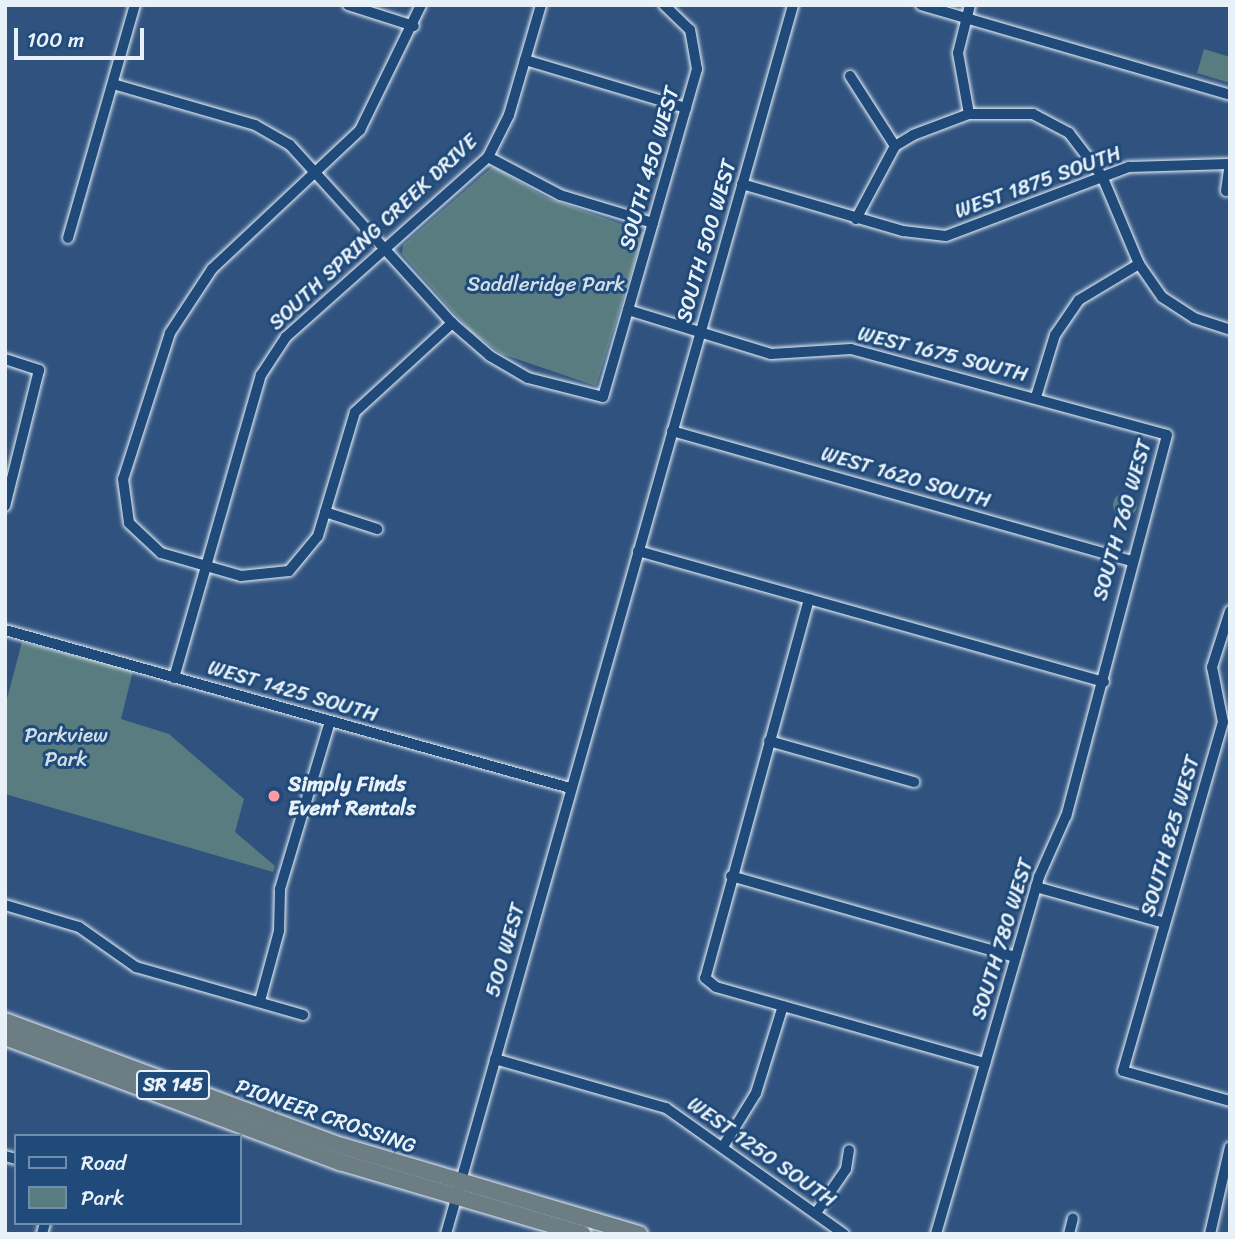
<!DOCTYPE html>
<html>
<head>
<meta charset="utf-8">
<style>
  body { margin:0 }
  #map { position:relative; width:1235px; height:1239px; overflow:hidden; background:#2f527f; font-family:Sriracha,sans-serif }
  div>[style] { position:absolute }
  .green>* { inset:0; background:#597c81 }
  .round { border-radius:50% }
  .roads { filter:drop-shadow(0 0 2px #e8f1f8) drop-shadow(0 0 2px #e8f1f8) }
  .minor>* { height:10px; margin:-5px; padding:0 5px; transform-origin:5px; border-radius:5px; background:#1f4a7a }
  .highway>* { height:16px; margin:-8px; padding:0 8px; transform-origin:8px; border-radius:8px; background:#6d7d84 }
  .dots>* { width:19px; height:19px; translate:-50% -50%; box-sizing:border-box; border:4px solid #1f4a7a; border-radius:50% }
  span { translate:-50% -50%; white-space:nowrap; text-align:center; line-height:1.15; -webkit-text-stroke:6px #1f4a7a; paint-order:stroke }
  .shield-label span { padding:2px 5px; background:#1f4a7a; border:2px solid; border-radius:5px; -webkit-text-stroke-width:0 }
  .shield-label { font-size:19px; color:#e8f1f8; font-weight:700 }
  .street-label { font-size:21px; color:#e8f1f8 }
  .park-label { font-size:21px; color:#d3dfe6 }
  .poi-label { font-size:21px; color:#e8f1f8; font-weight:700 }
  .left { translate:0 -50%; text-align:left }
  .frame { position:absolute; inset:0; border:7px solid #e8f1f8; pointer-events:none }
  .legend { position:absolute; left:14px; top:1134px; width:228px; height:91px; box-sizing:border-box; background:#1f4a7a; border:2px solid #6f8dac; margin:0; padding:9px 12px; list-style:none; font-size:21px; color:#e8f1f8 }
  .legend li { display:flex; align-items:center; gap:14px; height:35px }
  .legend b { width:35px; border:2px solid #6f8dac }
  .scale { position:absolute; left:14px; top:28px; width:130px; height:32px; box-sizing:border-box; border:4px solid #e8f1f8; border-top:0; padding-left:9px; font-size:21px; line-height:24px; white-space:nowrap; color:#e8f1f8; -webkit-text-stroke:5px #1f4a7a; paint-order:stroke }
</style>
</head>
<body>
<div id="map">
  <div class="green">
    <i style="clip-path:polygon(1204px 49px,1230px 57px,1230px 83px,1197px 73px)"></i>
    <i style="clip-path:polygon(493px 166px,545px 197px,644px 232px,596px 386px,502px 354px,471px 332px,402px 254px,403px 245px)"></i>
    <i class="round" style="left:1113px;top:493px;width:24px;height:24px"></i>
    <i style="clip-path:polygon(22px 642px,133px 671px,121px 719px,169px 734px,244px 799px,235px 832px,275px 866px,273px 872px,5px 794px,5px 706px)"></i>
  </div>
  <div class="roads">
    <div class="minor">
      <i style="left:348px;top:5px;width:69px;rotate:17.7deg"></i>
      <i style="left:421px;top:5px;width:139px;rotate:116deg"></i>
      <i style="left:360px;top:130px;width:203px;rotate:136.8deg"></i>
      <i style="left:212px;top:269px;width:77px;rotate:123.3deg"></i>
      <i style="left:170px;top:333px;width:153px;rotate:107.8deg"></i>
      <i style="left:123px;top:479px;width:44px;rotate:82.2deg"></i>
      <i style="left:129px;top:523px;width:44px;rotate:43.2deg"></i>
      <i style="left:161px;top:553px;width:83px;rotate:16deg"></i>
      <i style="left:241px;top:576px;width:48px;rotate:-5.9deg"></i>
      <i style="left:289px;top:571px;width:45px;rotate:-50.4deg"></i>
      <i style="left:318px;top:536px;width:129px;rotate:-73.4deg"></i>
      <i style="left:355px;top:412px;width:132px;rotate:-42.5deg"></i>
      <i style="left:921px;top:5px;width:322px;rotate:16.2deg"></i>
      <i style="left:525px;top:60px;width:168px;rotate:16.6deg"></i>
      <i style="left:850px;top:76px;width:83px;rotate:57.3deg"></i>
      <i style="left:113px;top:84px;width:148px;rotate:16.1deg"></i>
      <i style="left:255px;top:125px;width:40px;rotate:29.7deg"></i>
      <i style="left:290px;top:145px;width:241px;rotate:47.7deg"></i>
      <i style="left:452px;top:323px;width:50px;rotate:41deg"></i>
      <i style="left:490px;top:356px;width:44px;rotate:30.1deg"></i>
      <i style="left:528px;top:378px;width:77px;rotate:14.2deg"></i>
      <i style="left:603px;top:397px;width:341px;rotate:-74deg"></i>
      <i style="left:697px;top:69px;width:40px;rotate:-100deg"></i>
      <i style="left:690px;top:30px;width:36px;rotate:-136deg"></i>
      <i style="left:969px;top:114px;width:62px;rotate:-100.2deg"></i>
      <i style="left:958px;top:53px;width:49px;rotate:-76deg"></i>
      <i style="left:488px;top:157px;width:81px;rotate:27.8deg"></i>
      <i style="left:560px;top:195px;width:97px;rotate:16.8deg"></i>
      <i style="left:742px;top:184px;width:168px;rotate:16.3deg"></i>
      <i style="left:903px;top:231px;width:43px;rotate:6.6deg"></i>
      <i style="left:946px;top:236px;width:196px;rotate:-20.7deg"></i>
      <i style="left:1129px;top:167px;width:100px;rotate:-1.7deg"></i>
      <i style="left:1226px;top:191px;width:27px;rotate:-82deg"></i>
      <i style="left:856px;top:219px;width:83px;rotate:-61.9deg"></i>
      <i style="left:895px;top:146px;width:21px;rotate:-31deg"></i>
      <i style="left:913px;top:135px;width:60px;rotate:-20.6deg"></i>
      <i style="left:969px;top:114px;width:64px"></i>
      <i style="left:1033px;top:114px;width:41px;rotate:27.8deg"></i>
      <i style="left:1069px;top:133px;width:54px;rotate:52.5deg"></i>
      <i style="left:1102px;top:176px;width:95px;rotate:67.2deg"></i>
      <i style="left:1139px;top:264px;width:40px;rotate:55.1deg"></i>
      <i style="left:1162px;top:297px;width:38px;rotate:33deg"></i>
      <i style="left:1194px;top:318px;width:38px;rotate:18deg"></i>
      <i style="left:68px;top:238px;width:242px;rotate:-74deg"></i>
      <i style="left:628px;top:310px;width:150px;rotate:17.1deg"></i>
      <i style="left:771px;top:354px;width:80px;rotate:-3.6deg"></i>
      <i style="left:851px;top:349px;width:327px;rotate:15.2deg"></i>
      <i style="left:1167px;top:435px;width:394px;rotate:104.8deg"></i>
      <i style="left:1066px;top:816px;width:67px;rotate:113.9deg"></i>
      <i style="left:1039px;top:877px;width:372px;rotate:106.1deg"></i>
      <i style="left:5px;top:359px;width:36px;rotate:18deg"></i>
      <i style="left:39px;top:370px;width:140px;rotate:104deg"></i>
      <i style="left:1036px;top:397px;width:65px;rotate:-73deg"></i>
      <i style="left:1055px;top:335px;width:42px;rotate:-55.6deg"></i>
      <i style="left:1079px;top:300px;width:70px;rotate:-31deg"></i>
      <i style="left:672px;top:431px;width:476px;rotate:15.8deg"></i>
      <i style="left:325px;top:512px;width:55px;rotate:18.1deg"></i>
      <i style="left:638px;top:551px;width:484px;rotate:15.7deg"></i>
      <i style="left:809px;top:599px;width:393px;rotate:105.3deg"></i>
      <i style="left:705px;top:978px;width:14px;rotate:39deg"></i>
      <i style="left:716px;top:987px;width:280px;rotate:15.8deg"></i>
      <i style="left:1230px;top:611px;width:59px;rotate:107.8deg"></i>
      <i style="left:1212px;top:667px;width:56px;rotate:78.7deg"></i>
      <i style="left:1223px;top:722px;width:363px;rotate:106deg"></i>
      <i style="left:1123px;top:1071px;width:111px;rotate:15.7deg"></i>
      <i style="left:5px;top:630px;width:587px;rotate:15.62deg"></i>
      <i style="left:174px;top:678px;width:315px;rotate:-74deg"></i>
      <i style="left:261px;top:375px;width:45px;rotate:-56.7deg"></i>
      <i style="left:286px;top:337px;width:271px;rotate:-41.7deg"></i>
      <i style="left:488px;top:157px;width:47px;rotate:-63.4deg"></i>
      <i style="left:509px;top:115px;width:115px;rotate:-73.8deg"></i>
      <i style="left:769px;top:741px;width:151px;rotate:15.8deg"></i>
      <i style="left:731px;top:876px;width:296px;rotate:15.9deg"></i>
      <i style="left:1036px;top:887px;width:134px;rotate:15.6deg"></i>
      <i style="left:5px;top:905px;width:77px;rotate:16.6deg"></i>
      <i style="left:79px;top:927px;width:70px;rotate:35.1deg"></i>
      <i style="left:136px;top:967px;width:174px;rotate:16deg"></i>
      <i style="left:260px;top:1001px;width:73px;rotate:-74.8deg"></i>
      <i style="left:279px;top:931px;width:42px;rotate:-88.6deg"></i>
      <i style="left:280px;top:889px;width:175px;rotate:-73.4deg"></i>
      <i style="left:495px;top:1059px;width:178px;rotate:16deg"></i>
      <i style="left:666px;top:1108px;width:218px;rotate:35.3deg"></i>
      <i style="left:724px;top:1145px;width:61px;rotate:-58.4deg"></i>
      <i style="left:756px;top:1093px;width:91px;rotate:-72.8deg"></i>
      <i style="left:5px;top:1156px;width:11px;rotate:15deg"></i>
      <i style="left:816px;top:1213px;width:53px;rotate:-55.7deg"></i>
      <i style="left:846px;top:1169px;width:19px;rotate:-81deg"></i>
      <i style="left:42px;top:1234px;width:11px;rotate:-75deg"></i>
      <i style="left:446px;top:1234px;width:1277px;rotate:-74.23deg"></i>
      <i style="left:1069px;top:1234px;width:16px;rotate:-76deg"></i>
      <i style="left:1210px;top:1234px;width:89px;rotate:-77.1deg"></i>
    </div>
    <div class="highway">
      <i style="left:5px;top:1021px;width:359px;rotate:20.4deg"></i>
      <i style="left:342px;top:1146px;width:310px;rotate:16.5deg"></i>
      <i style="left:5px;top:1037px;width:358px;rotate:20.5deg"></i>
      <i style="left:340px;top:1162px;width:253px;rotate:16.5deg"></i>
    </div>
  </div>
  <div class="dots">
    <i style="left:274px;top:796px;background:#ff9aa2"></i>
  </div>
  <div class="shield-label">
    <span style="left:173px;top:1085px">SR 145</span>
  </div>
  <div class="street-label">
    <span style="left:649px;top:168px;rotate:-74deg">SOUTH 450 WEST</span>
    <span style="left:1038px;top:182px;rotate:-20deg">WEST 1875 SOUTH</span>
    <span style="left:373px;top:232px;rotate:-43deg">SOUTH SPRING CREEK DRIVE</span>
    <span style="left:706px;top:241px;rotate:-74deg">SOUTH 500 WEST</span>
    <span style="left:943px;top:354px;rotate:14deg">WEST 1675 SOUTH</span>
    <span style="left:906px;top:477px;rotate:16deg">WEST 1620 SOUTH</span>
    <span style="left:1122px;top:520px;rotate:-74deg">SOUTH 760 WEST</span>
    <span style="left:293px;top:691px;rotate:16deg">WEST 1425 SOUTH</span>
    <span style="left:1170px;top:836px;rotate:-74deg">SOUTH 825 WEST</span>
    <span style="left:1002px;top:939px;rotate:-73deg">SOUTH 780 WEST</span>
    <span style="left:505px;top:950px;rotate:-74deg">500 WEST</span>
    <span style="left:326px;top:1116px;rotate:19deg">PIONEER CROSSING</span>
    <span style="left:762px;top:1152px;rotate:35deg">WEST 1250 SOUTH</span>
  </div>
  <div class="park-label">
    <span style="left:546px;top:284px">Saddleridge Park</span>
    <span style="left:66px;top:747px">Parkview<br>Park</span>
  </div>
  <div class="poi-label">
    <span class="left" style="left:288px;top:796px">Simply Finds<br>Event Rentals</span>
  </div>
  <div class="frame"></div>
  <ul class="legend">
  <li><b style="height:9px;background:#1f4a7a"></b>Road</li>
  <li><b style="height:19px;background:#597c81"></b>Park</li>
  </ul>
  <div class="scale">100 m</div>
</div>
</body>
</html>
